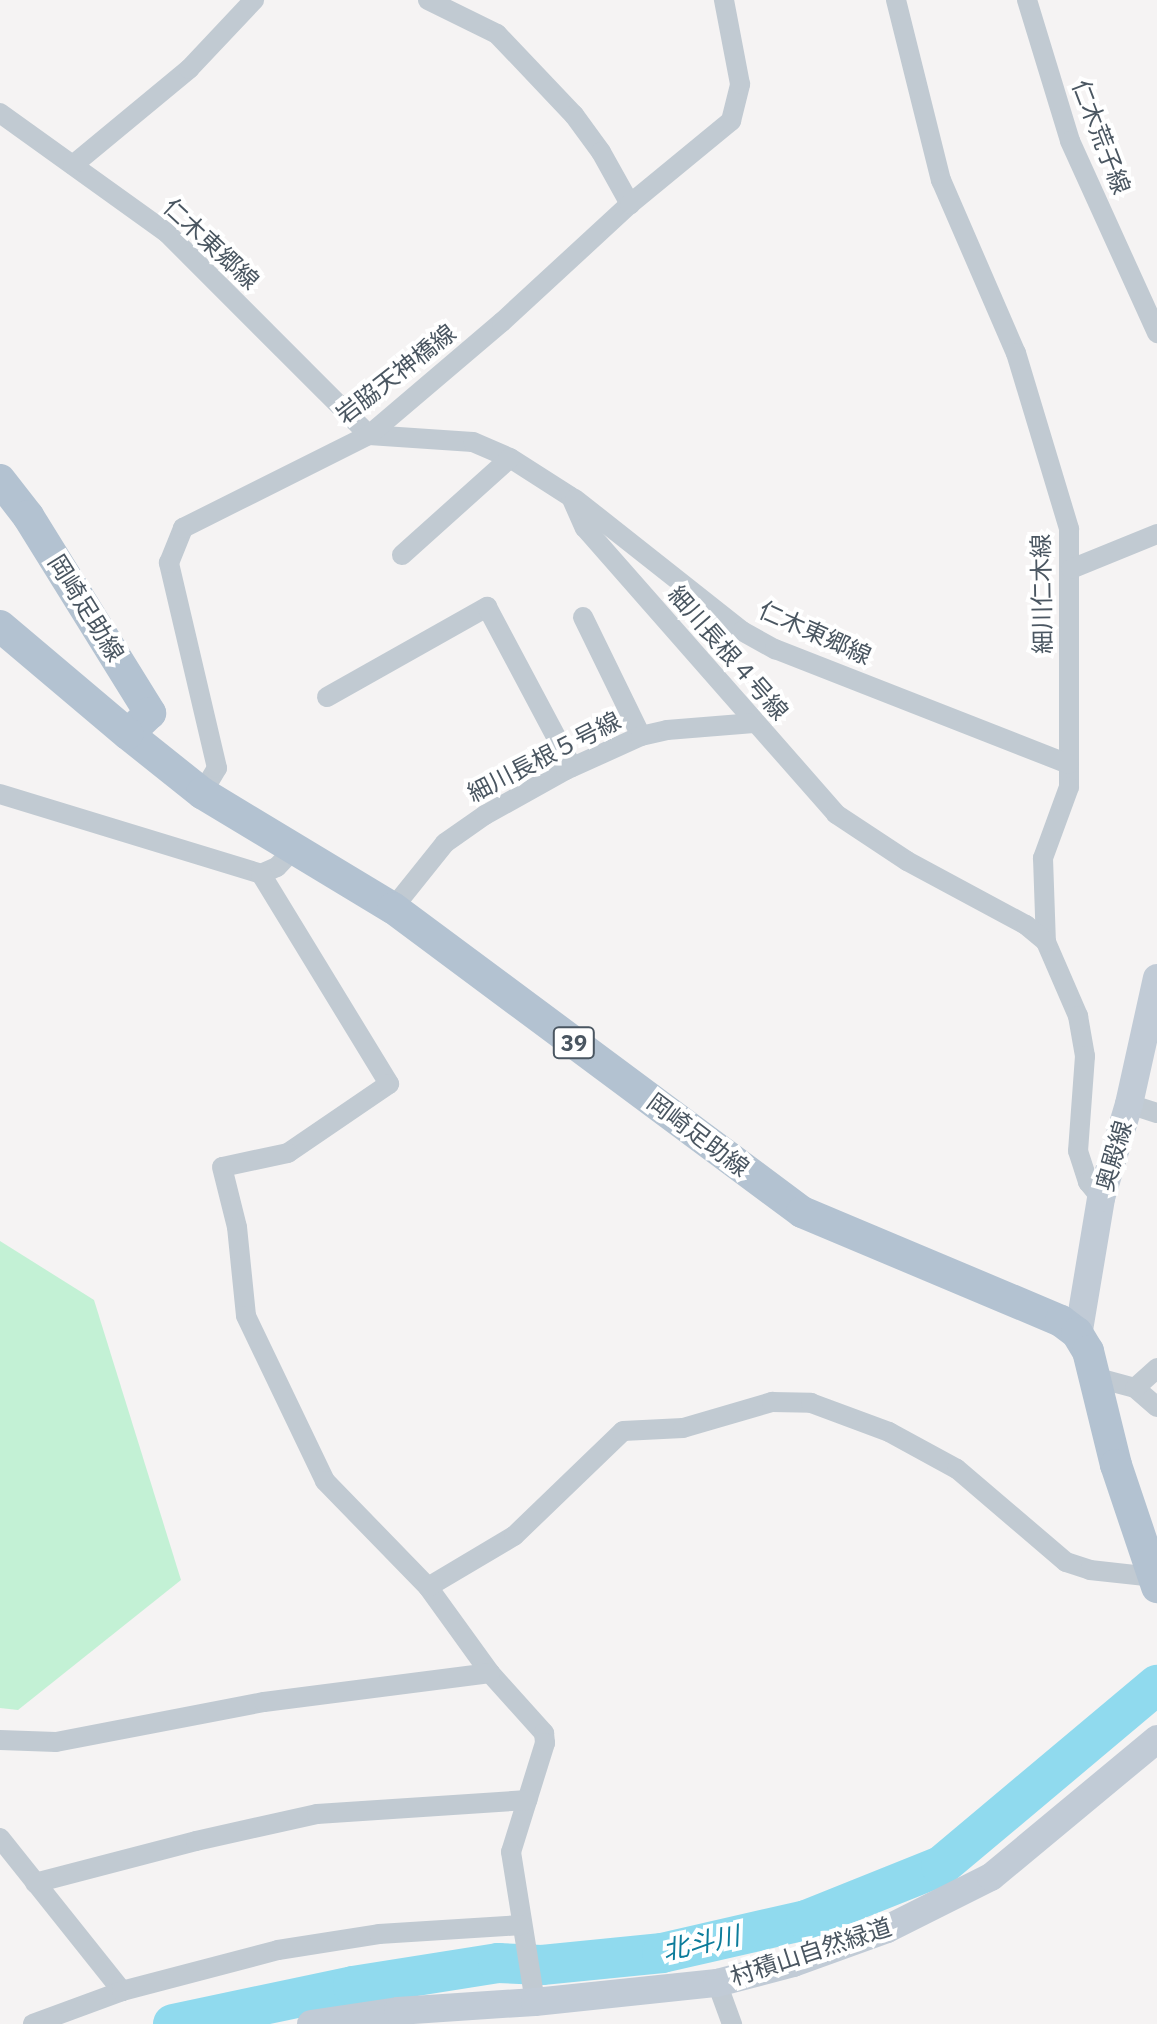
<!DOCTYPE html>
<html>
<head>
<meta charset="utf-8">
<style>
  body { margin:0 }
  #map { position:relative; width:1157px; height:2024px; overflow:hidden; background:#f5f3f3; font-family:"IBM Plex Sans","Noto Sans JP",sans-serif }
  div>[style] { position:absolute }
  .green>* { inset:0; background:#c3f1d5 }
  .river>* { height:40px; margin:-20px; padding:0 20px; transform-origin:20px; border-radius:20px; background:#90daee }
  .street>* { height:20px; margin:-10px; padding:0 10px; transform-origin:10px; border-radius:10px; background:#c1cad2 }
  .secondary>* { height:28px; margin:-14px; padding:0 14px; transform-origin:14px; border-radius:14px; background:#c1cbd6 }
  .primary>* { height:32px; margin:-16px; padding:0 16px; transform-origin:16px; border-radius:16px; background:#b3c2d1 }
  span { translate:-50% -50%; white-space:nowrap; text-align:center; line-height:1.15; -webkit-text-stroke:8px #fff; paint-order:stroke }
  .shield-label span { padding:2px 6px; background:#fff; border:2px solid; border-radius:6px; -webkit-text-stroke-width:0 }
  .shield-label { font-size:22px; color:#4a5661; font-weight:700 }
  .street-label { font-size:24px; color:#4a5661 }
  .water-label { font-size:26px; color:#0c7c9b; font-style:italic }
</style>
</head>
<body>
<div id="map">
  <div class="green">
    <i style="clip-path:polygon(0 1241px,94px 1300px,181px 1580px,18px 1710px,0 1708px)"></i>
  </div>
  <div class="river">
    <i style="left:173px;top:2024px;width:184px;rotate:-11.9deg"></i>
    <i style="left:353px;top:1986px;width:147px;rotate:-9deg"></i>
    <i style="left:498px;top:1963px;width:44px;rotate:2.6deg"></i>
    <i style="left:542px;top:1965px;width:121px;rotate:-5.7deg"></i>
    <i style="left:662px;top:1953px;width:148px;rotate:-12.9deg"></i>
    <i style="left:806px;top:1920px;width:145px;rotate:-21.8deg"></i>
    <i style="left:941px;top:1866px;width:282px;rotate:-40deg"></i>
  </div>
  <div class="street">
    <i style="left:428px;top:0;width:77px;rotate:26.2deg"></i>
    <i style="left:497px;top:34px;width:112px;rotate:46.5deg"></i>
    <i style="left:574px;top:115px;width:46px;rotate:53.9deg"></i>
    <i style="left:601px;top:152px;width:60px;rotate:60.9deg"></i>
    <i style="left:896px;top:0;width:186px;rotate:76deg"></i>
    <i style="left:941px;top:180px;width:189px;rotate:66.6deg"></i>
    <i style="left:1016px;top:353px;width:184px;rotate:73.2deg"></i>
    <i style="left:1069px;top:529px;width:258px;rotate:90deg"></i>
    <i style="left:1069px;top:787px;width:76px;rotate:110.1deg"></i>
    <i style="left:1043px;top:858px;width:84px;rotate:88deg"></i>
    <i style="left:1046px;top:942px;width:81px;rotate:66.6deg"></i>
    <i style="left:1078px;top:1016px;width:41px;rotate:80.1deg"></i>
    <i style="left:1085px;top:1056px;width:95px;rotate:94.2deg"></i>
    <i style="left:1078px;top:1151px;width:33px;rotate:72deg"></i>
    <i style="left:1088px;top:1182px;width:21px;rotate:51deg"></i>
    <i style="left:1027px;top:0;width:147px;rotate:73deg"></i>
    <i style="left:1070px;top:141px;width:211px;rotate:65.6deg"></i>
    <i style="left:0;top:113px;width:206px;rotate:35.7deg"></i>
    <i style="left:167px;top:233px;width:286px;rotate:45deg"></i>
    <i style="left:73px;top:165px;width:151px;rotate:-39.6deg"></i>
    <i style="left:189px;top:69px;width:95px;rotate:-46.7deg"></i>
    <i style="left:369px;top:435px;width:104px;rotate:3.9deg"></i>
    <i style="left:473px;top:442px;width:40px;rotate:23.4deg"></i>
    <i style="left:510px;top:458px;width:72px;rotate:32.6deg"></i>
    <i style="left:571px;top:497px;width:34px;rotate:66deg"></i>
    <i style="left:585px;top:528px;width:381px;rotate:48.7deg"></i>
    <i style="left:836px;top:814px;width:85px;rotate:33.5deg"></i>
    <i style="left:907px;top:861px;width:135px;rotate:28.3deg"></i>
    <i style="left:1026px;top:925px;width:26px;rotate:40deg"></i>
    <i style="left:575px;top:499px;width:213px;rotate:38.3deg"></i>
    <i style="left:742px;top:631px;width:38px;rotate:29deg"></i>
    <i style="left:775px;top:649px;width:315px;rotate:21.4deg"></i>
    <i style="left:402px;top:555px;width:145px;rotate:-41.9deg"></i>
    <i style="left:1071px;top:569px;width:93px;rotate:-22.1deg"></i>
    <i style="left:583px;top:617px;width:132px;rotate:64deg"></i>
    <i style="left:327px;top:697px;width:184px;rotate:-29.4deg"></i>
    <i style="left:487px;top:607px;width:181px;rotate:62deg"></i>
    <i style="left:202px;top:793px;width:29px;rotate:-59deg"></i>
    <i style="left:217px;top:768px;width:211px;rotate:-103.2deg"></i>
    <i style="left:169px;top:563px;width:38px;rotate:-68deg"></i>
    <i style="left:183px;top:528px;width:208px;rotate:-26.6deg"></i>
    <i style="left:369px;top:435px;width:175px;rotate:-40.4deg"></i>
    <i style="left:502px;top:322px;width:174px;rotate:-42.7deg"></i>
    <i style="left:630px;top:204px;width:131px;rotate:-39.4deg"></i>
    <i style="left:731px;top:121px;width:38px;rotate:-76deg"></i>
    <i style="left:740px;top:84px;width:86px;rotate:-100.8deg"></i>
    <i style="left:0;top:794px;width:273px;rotate:17deg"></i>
    <i style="left:261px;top:874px;width:17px;rotate:-24deg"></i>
    <i style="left:277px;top:867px;width:25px;rotate:-47deg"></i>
    <i style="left:261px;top:874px;width:246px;rotate:58.6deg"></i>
    <i style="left:389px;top:1084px;width:122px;rotate:145.7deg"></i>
    <i style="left:288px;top:1153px;width:67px;rotate:168deg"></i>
    <i style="left:222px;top:1167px;width:62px;rotate:76deg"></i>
    <i style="left:237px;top:1227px;width:89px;rotate:84.2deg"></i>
    <i style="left:246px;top:1316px;width:183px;rotate:64.4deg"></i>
    <i style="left:325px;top:1481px;width:148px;rotate:45.8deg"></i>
    <i style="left:428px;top:1587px;width:106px;rotate:54.2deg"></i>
    <i style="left:490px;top:1673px;width:81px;rotate:48deg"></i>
    <i style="left:544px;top:1733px;width:10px;rotate:84deg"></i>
    <i style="left:545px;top:1743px;width:114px;rotate:107.3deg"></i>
    <i style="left:511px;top:1852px;width:152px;rotate:80.9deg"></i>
    <i style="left:393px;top:908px;width:83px;rotate:-51.3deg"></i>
    <i style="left:445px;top:843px;width:49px;rotate:-35deg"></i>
    <i style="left:485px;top:815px;width:93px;rotate:-29.1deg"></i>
    <i style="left:566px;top:770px;width:82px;rotate:-24.4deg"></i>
    <i style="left:641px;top:736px;width:27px;rotate:-13deg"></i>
    <i style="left:667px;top:730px;width:87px;rotate:-4.6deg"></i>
    <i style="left:1129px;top:1104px;width:29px;rotate:18deg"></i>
    <i style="left:1094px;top:1377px;width:42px;rotate:15deg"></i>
    <i style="left:1135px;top:1388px;width:29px;rotate:41deg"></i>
    <i style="left:1135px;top:1388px;width:30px;rotate:-42deg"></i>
    <i style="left:428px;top:1587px;width:100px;rotate:-30.7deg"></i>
    <i style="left:514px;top:1536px;width:151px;rotate:-43.9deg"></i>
    <i style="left:623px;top:1431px;width:60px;rotate:-2.9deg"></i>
    <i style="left:683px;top:1428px;width:93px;rotate:-16.3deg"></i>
    <i style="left:772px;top:1402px;width:39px;rotate:1deg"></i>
    <i style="left:811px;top:1403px;width:83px;rotate:20.4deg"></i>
    <i style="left:889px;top:1432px;width:77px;rotate:28.6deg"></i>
    <i style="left:957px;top:1469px;width:143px;rotate:40.5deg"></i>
    <i style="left:1066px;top:1562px;width:25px;rotate:18deg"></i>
    <i style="left:1090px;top:1570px;width:63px;rotate:6.3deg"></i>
    <i style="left:0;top:1740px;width:56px;rotate:2deg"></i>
    <i style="left:56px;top:1742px;width:212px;rotate:-10.9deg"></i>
    <i style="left:264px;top:1702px;width:228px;rotate:-7.3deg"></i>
    <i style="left:0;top:1838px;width:196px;rotate:51.4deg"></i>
    <i style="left:35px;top:1883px;width:166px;rotate:-14.6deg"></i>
    <i style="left:196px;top:1841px;width:124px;rotate:-12.6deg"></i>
    <i style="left:317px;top:1814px;width:211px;rotate:-3.8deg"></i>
    <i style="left:717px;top:1983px;width:44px;rotate:69.9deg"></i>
    <i style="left:33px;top:2024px;width:95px;rotate:-20.3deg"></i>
    <i style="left:122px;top:1991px;width:161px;rotate:-14.7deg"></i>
    <i style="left:278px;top:1950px;width:102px;rotate:-9deg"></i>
    <i style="left:379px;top:1934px;width:143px;rotate:-3.6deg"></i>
  </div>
  <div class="secondary">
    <i style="left:1078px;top:1336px;width:140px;rotate:-80.5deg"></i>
    <i style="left:1101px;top:1198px;width:98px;rotate:-73.4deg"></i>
    <i style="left:1129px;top:1104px;width:129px;rotate:-77.5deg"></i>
    <i style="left:311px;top:2024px;width:88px;rotate:-8.5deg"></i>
    <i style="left:398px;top:2011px;width:137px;rotate:-3.8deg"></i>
    <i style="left:535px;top:2002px;width:183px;rotate:-6deg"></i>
    <i style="left:717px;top:1983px;width:79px;rotate:-14.7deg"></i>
    <i style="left:793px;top:1963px;width:100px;rotate:-19.9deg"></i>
    <i style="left:887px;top:1929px;width:116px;rotate:-26.6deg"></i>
    <i style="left:991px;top:1877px;width:216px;rotate:-39.7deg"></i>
  </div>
  <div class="primary">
    <i style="left:0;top:480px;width:46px;rotate:52.1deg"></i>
    <i style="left:28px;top:516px;width:232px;rotate:58.2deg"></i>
    <i style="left:150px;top:713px;width:30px;rotate:136deg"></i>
    <i style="left:128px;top:734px;width:95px;rotate:38.6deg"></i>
    <i style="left:202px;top:793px;width:223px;rotate:31.1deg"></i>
    <i style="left:393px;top:908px;width:510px;rotate:36.62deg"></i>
    <i style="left:802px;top:1212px;width:281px;rotate:22.8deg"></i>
    <i style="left:1061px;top:1321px;width:20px;rotate:37deg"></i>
    <i style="left:1077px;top:1333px;width:21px;rotate:59deg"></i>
    <i style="left:1088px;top:1351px;width:117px;rotate:76.2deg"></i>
    <i style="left:1116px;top:1465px;width:129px;rotate:71.4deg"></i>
    <i style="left:0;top:626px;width:167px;rotate:40.2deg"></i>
  </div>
  <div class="shield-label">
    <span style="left:574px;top:1043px">39</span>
  </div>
  <div class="street-label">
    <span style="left:1101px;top:137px;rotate:69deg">仁木荒子線</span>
    <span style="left:211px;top:244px;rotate:43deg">仁木東郷線</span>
    <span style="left:396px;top:374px;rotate:-38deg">岩脇天神橋線</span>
    <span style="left:1042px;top:594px;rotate:-91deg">細川仁木線</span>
    <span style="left:86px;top:608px;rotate:58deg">岡崎足助線</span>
    <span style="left:815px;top:633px;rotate:24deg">仁木東郷線</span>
    <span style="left:728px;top:653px;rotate:49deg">細川長根４号線</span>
    <span style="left:544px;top:757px;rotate:-27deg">細川長根５号線</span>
    <span style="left:698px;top:1135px;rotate:37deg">岡崎足助線</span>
    <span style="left:1114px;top:1156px;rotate:-74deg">奥殿線</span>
    <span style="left:811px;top:1952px;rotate:-18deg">村積山自然緑道</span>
  </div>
  <div class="water-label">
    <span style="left:701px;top:1943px;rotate:-12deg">北斗川</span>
  </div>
</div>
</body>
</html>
